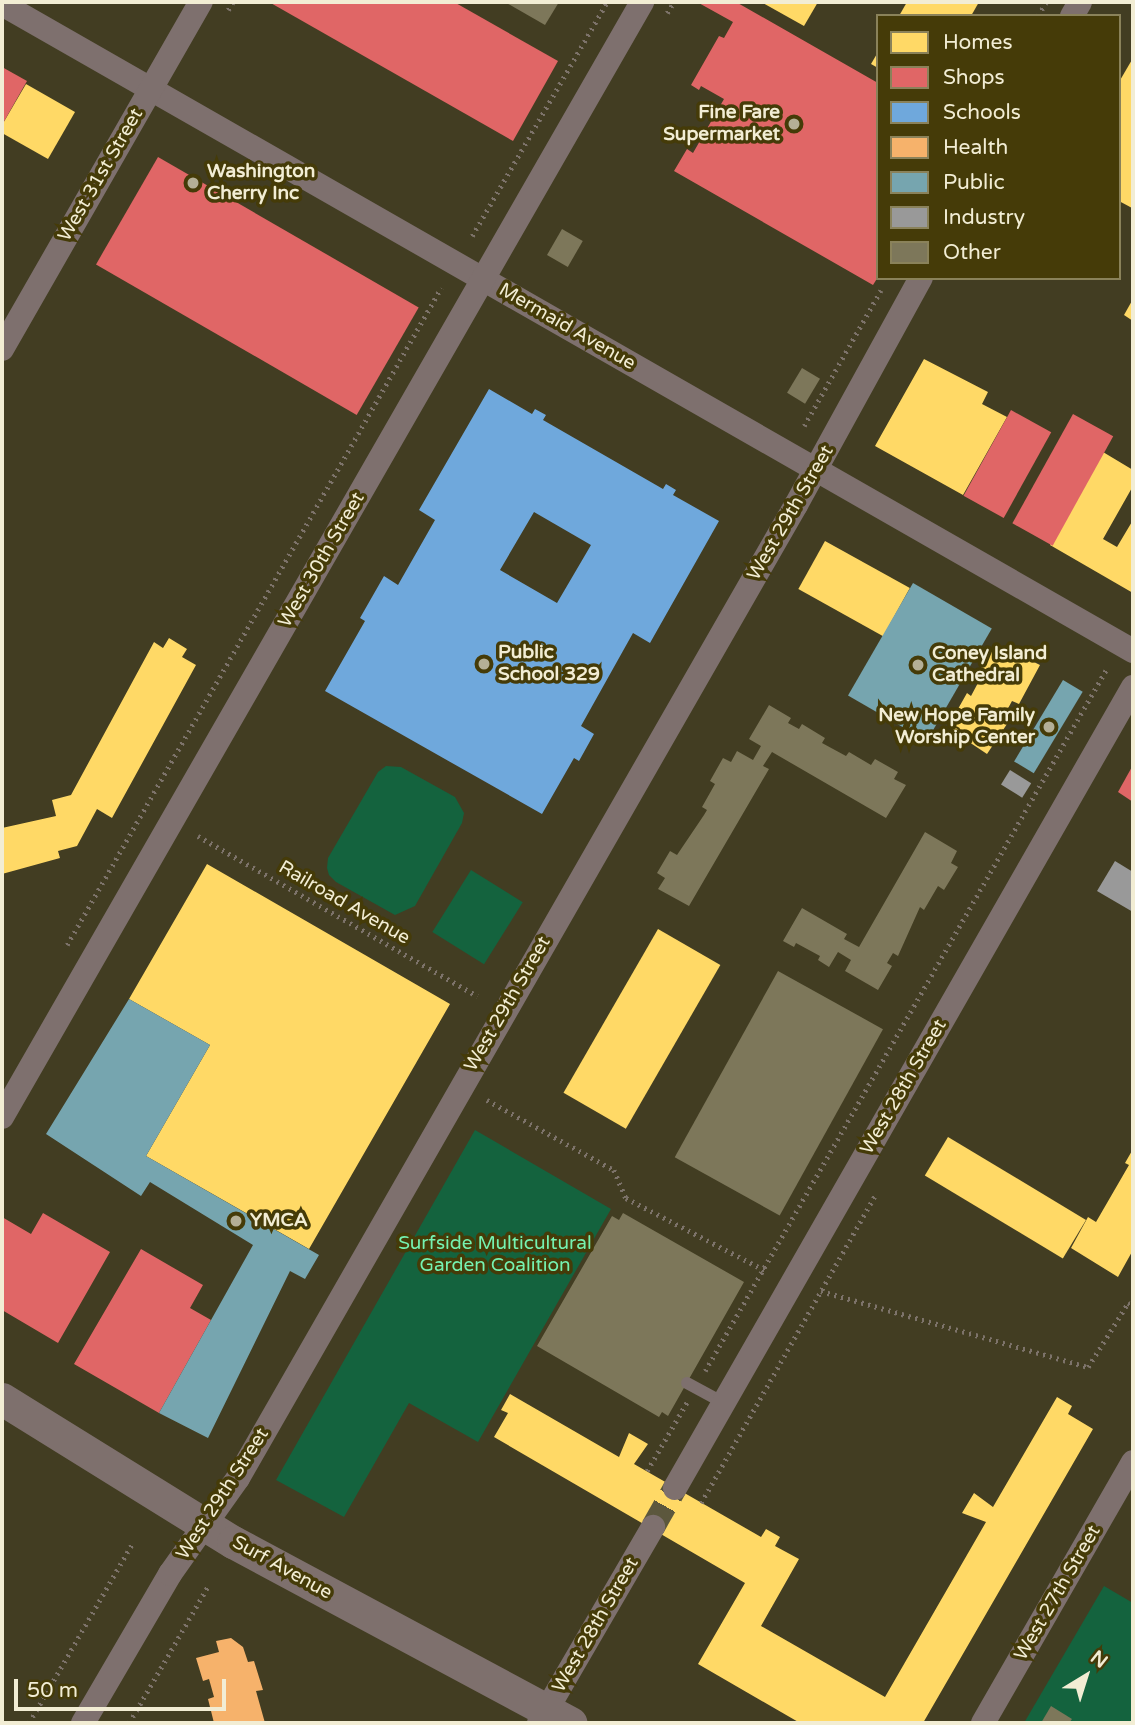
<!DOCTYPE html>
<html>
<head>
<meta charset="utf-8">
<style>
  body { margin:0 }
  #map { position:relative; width:1135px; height:1725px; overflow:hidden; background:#423d22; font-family:"Varela Round",sans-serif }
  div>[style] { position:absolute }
  .green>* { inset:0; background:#14633e; transform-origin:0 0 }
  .homes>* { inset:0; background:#ffd966; transform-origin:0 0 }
  .shops>* { inset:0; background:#e06666; transform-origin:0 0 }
  .schools>* { inset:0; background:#6fa8dc }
  .health>* { inset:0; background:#f6b26b }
  .public>* { inset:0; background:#76a5af; transform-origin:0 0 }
  .industry>* { inset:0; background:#999; transform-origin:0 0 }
  .building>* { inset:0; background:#7d775a; transform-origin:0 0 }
  .minor-tunnel>* { height:24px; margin-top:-12px; transform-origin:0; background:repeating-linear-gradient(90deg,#5c573d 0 24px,transparent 0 36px) }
  .path>* { height:4.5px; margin-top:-2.25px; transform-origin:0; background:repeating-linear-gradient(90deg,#7d736a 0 2px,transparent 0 7px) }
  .service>* { height:12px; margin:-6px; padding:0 6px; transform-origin:6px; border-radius:6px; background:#7e706e }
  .minor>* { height:24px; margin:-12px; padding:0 12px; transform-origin:12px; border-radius:12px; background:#7e706e }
  .secondary>* { height:33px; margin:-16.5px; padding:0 16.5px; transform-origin:16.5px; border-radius:16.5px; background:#7e706d }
  .dots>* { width:19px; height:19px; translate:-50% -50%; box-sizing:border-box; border:4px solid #453b08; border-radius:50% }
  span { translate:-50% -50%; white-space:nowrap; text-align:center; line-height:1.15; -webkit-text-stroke:7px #453b08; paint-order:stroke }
  .poi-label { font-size:19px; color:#f2edd4; font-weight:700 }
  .right { translate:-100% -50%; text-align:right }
  .left { translate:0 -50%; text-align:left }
  .street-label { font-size:19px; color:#f2edd4 }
  .park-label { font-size:19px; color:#75f2b1 }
  .frame { position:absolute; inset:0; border:4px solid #f2edd4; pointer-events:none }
  .legend { position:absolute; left:876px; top:14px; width:245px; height:266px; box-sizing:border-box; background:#453b08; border:2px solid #8a825a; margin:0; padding:9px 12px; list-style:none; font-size:21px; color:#f2edd4 }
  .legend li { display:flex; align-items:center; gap:14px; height:35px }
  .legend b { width:35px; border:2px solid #8a825a }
  .north { position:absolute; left:1051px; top:1641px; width:70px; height:70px; -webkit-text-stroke:5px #453b08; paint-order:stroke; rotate:38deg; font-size:19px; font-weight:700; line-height:28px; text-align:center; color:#f2edd4 }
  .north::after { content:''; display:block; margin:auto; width:24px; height:32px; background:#f2edd4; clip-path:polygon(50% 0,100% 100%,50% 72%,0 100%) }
  .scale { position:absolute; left:14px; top:1679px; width:212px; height:32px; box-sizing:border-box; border:4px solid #f2edd4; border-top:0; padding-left:9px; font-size:21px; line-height:24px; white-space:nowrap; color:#f2edd4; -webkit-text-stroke:5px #453b08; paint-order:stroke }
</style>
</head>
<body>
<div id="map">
  <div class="green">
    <i style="clip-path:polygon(386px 766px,401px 767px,455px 797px,464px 813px,462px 823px,415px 906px,395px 915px,336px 882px,329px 875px,327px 868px,328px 858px,378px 772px)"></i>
    <i style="left:471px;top:870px;width:61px;height:73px;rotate:32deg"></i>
    <i style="clip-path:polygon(475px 1130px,611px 1209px,478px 1442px,409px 1403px,344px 1517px,276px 1480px)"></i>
    <i style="clip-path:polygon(1104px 1586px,1133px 1603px,1133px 1723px,1024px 1723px)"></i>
  </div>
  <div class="homes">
    <i style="clip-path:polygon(761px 2px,818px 2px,804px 26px)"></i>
    <i style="clip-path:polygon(907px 2px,979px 2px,971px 16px,899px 16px)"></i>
    <i style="clip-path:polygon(878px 52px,878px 68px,871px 64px)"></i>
    <i style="clip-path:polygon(1133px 58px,1133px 207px,1132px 208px,1119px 201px,1119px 82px)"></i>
    <i style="clip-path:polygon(26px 84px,75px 112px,48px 159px,2px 133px,2px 125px)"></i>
    <i style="clip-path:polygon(1133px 299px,1133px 321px,1124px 315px)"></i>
    <i style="clip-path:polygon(924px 359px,988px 392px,982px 404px,1007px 417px,963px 495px,875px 446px)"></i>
    <i style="clip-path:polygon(1103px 452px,1133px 470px,1133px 486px,1103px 539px,1117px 547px,1133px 520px,1133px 593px,1050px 545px)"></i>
    <i style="left:825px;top:541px;width:97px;height:55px;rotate:29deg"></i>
    <i style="clip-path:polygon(169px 638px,187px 649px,182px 657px,196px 665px,112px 818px,97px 809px,77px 846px,58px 851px,60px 858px,2px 874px,2px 828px,56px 816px,52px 800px,71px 795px,154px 642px,163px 648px)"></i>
    <i style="clip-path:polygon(995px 643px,1040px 665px,1019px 704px,1012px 701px,1005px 714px,1011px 718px,987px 754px,951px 730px,958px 718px,954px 716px,967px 693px,971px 696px,979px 681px,975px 679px)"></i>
    <i style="clip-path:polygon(207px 864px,450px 1004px,309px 1249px,146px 1156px,210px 1045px,129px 999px)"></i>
    <i style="left:658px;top:929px;width:72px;height:189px;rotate:30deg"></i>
    <i style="left:948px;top:1137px;width:161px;height:45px;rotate:31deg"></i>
    <i style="clip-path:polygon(1133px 1149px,1133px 1250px,1118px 1277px,1071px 1248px,1088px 1217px,1096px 1222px,1129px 1165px,1125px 1163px)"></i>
    <i style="clip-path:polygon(510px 1394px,619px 1457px,629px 1433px,648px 1444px,634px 1464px,761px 1537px,766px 1529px,780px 1537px,775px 1546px,799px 1559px,761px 1626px,885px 1697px,986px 1522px,962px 1513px,974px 1493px,993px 1507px,1057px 1397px,1072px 1406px,1068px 1414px,1093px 1429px,923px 1723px,800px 1723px,698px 1664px,745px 1583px,494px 1437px,508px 1413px,501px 1410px)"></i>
  </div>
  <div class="shops">
    <i style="clip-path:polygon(269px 2px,454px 2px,558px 61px,513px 141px)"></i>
    <i style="clip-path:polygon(697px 2px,736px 2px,878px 83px,878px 277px,873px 285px,674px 171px,687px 149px,693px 153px,724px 99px,701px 86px,699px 90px,691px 85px,719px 36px,724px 38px,733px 22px)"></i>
    <i style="clip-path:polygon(2px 67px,27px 81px,2px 125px)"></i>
    <i style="left:158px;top:157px;width:301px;height:124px;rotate:30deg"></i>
    <i style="left:1011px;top:410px;width:46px;height:98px;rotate:29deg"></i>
    <i style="left:1073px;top:414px;width:46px;height:125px;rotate:29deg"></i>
    <i style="clip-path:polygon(1133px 765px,1133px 802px,1118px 792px)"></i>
    <i style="clip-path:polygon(43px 1213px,110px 1252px,58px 1343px,2px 1310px,2px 1217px,31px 1234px)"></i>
    <i style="clip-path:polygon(141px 1249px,203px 1285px,190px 1308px,211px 1320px,159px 1413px,74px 1364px)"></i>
  </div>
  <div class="schools">
    <i style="clip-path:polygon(evenodd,489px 389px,532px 414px,535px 409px,546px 415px,543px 420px,663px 489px,666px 484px,676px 490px,673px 495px,719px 521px,650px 643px,633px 633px,581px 726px,594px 734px,579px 761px,574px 758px,542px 814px,325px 691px,365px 621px,360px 618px,384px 576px,398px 585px,435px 520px,419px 510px,489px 389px,534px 512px,591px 545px,557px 603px,500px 570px,534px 512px)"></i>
  </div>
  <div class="health">
    <i style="clip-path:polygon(231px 1638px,243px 1647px,248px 1662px,254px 1661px,263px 1690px,256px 1691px,265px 1723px,214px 1723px,208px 1699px,214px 1697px,209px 1679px,203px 1681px,196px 1658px,219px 1652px,216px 1641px)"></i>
  </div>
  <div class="public">
    <i style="left:913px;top:583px;width:91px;height:130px;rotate:30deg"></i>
    <i style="left:1063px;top:680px;width:23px;height:95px;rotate:31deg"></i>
    <i style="clip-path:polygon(129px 999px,210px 1045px,146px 1156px,319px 1255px,305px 1279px,290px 1271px,208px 1438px,159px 1413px,253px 1245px,150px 1182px,141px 1196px,46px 1134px)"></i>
  </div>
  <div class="industry">
    <i style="left:1010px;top:770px;width:25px;height:17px;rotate:32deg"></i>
    <i style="clip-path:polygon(1115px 861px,1133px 872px,1133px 912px,1097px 891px)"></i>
  </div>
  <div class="building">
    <i style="clip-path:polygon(505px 2px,559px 2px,545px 25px)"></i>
    <i style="left:562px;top:229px;width:24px;height:30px;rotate:30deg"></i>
    <i style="left:802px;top:368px;width:21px;height:29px;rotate:31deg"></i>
    <i style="clip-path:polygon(769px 705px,791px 718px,788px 723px,799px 729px,802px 724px,825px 738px,822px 743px,846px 756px,849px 752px,871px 765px,875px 759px,898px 772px,894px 779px,906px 785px,886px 818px,772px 752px,763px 766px,769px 769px,689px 906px,658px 889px,665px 878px,657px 873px,670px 851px,677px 855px,704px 815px,707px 810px,702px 807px,715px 784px,710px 781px,723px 758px,731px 762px,737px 751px,753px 760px,761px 746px,749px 739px)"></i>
    <i style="clip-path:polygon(925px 832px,957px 851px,951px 863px,958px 867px,944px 890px,938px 886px,924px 910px,920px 907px,898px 956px,893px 953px,887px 963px,892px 966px,878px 990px,845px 971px,851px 960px,838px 952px,829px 967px,818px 960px,820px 956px,796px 943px,794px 947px,783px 941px,802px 908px,847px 934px,844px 939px,859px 947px)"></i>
    <i style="left:778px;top:971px;width:120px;height:213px;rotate:29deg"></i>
    <i style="clip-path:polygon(623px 1213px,744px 1282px,668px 1416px,662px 1412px,659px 1417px,537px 1346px,612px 1216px,619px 1220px)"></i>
    <i style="clip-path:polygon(1051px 1706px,1072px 1719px,1069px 1723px,1041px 1723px)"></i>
  </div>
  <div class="minor-tunnel">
    <i style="left:653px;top:1527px;width:45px;rotate:-60.6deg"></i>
  </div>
  <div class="path">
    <i style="left:228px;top:10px;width:9px;rotate:-58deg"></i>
    <i style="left:667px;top:13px;width:13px;rotate:-58deg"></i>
    <i style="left:1038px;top:16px;width:16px;rotate:-60deg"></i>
    <i style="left:472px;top:236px;width:270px;rotate:-60deg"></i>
    <i style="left:804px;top:426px;width:156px;rotate:-60.5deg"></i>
    <i style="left:198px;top:836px;width:322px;rotate:29.8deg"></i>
    <i style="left:67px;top:945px;width:756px;rotate:-60.35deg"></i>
    <i style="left:487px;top:1100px;width:145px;rotate:28.9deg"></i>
    <i style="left:614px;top:1170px;width:30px;rotate:67deg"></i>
    <i style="left:626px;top:1198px;width:158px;rotate:27.5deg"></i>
    <i style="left:821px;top:1291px;width:278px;rotate:15.9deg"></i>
    <i style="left:1088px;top:1367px;width:75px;rotate:-58deg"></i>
    <i style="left:1128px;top:1303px;width:5px;rotate:22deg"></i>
    <i style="left:705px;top:1371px;width:808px;rotate:-60.23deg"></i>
    <i style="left:647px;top:1471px;width:80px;rotate:-59.9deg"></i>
    <i style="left:701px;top:1503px;width:353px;rotate:-60.5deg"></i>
    <i style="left:29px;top:1723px;width:209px;rotate:-60.1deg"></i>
    <i style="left:129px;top:1723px;width:158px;rotate:-60deg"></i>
  </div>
  <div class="service">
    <i style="left:687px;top:1383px;width:42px;rotate:28.4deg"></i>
  </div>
  <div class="minor">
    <i style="left:2px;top:4px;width:1303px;rotate:29.77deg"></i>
    <i style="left:1072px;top:16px;width:16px;rotate:-60deg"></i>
    <i style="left:2px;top:349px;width:400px;rotate:-60.2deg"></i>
    <i style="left:2px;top:1117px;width:1286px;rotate:-60.14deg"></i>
    <i style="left:675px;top:1488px;width:923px;rotate:-60.24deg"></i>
    <i style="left:83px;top:1723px;width:173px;rotate:-59.7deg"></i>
    <i style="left:170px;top:1574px;width:118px;rotate:-54.7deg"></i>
    <i style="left:238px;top:1478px;width:1122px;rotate:-60.17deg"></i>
    <i style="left:796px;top:505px;width:259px;rotate:-61.2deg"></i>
    <i style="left:539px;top:1723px;width:227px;rotate:-59.8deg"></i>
    <i style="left:983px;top:1723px;width:301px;rotate:-60.1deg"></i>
  </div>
  <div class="secondary">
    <i style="left:2px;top:1399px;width:272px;rotate:31.8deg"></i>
    <i style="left:233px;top:1542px;width:383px;rotate:28.2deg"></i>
  </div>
  <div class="dots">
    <i style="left:794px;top:124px;background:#b4af96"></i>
    <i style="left:193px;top:183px;background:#b4af96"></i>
    <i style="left:484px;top:664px;background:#b4af96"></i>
    <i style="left:918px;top:665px;background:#b4af96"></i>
    <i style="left:1049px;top:727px;background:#b4af96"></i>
    <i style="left:236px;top:1221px;background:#b4af96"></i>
  </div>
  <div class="poi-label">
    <span class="right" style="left:780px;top:124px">Fine Fare<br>Supermarket</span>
    <span class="left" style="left:207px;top:183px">Washington<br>Cherry Inc</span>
    <span class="left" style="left:498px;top:664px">Public<br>School 329</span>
    <span class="left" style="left:932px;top:665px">Coney Island<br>Cathedral</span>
    <span class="right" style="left:1035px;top:727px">New Hope Family<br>Worship Center</span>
    <span class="left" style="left:250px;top:1221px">YMCA</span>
  </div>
  <div class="street-label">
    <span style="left:101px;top:175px;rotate:-60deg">West 31st Street</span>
    <span style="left:567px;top:327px;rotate:30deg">Mermaid Avenue</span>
    <span style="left:791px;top:513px;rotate:-60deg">West 29th Street</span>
    <span style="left:322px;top:560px;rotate:-60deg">West 30th Street</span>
    <span style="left:344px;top:903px;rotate:30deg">Railroad Avenue</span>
    <span style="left:508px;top:1004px;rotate:-60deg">West 29th Street</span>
    <span style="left:904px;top:1087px;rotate:-60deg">West 28th Street</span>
    <span style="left:223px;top:1494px;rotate:-57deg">West 29th Street</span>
    <span style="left:282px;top:1568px;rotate:29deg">Surf Avenue</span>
    <span style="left:1058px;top:1593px;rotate:-60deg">West 27th Street</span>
    <span style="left:596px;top:1625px;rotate:-60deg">West 28th Street</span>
  </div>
  <div class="park-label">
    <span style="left:495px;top:1255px">Surfside Multicultural<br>Garden Coalition</span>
  </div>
  <div class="frame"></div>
  <ul class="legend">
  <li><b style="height:19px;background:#ffd966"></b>Homes</li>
  <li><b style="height:19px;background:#e06666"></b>Shops</li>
  <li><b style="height:19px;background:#6fa8dc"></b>Schools</li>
  <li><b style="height:19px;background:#f6b26b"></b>Health</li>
  <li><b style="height:19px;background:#76a5af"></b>Public</li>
  <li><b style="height:19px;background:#999"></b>Industry</li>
  <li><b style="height:19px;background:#7d775a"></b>Other</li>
  </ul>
  <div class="north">N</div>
  <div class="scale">50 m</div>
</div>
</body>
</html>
